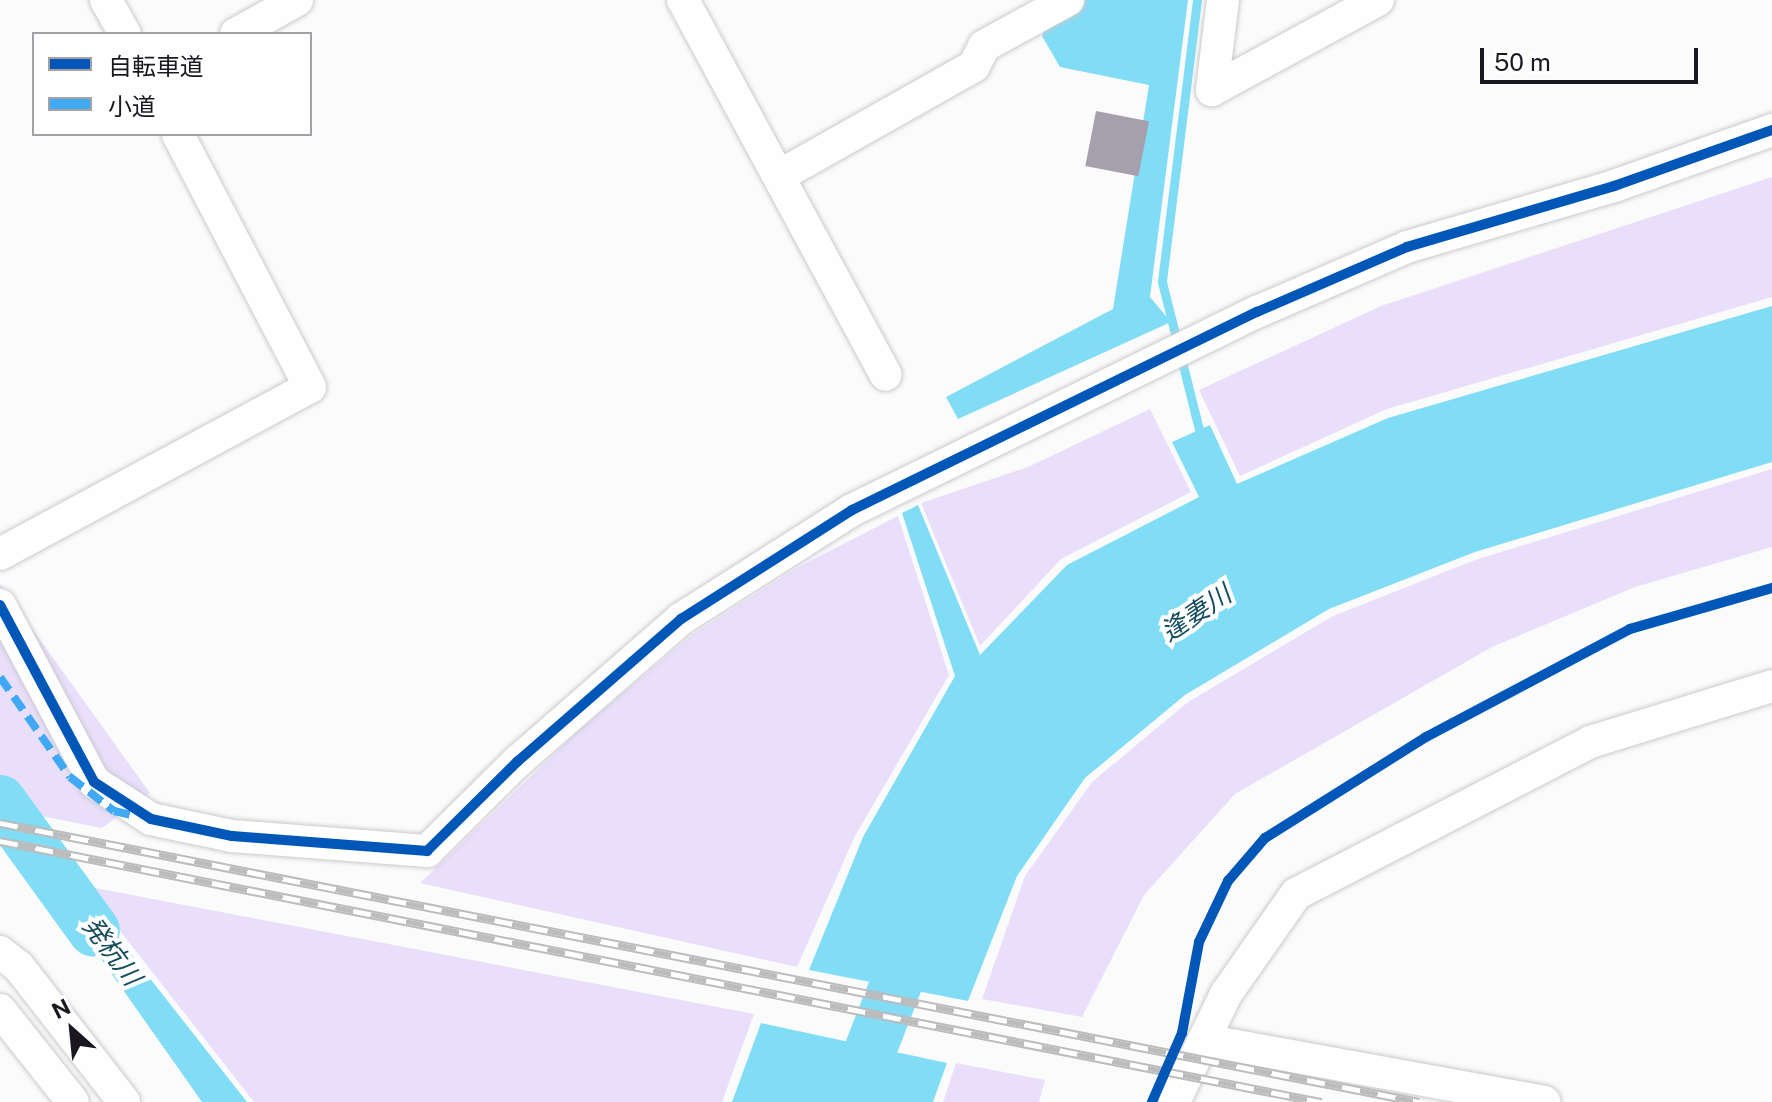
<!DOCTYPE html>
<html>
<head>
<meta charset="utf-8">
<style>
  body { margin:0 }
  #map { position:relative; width:1772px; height:1102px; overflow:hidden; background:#fbfbfb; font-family:"Public Sans","Noto Sans JP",sans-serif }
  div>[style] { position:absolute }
  .green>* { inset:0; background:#e9dffb }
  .water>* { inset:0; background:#81dcf6 }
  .stream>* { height:9px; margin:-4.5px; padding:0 4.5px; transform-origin:4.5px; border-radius:4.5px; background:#81dcf6 }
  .river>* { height:52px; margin:-26px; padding:0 26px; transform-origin:26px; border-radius:26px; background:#81dcf6 }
  .building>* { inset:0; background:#a69fae; transform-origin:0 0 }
  .roads { filter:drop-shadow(0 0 2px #cbc9ce) drop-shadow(0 0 2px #cbc9ce) }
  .street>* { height:32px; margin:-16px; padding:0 16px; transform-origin:16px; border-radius:16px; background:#fefefe }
  .rail>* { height:9px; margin-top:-4.5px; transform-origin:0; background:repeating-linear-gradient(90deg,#fff 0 18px,#bcbcbd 0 36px); box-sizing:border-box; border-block:2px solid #bcbcbd }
  .quiet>* { height:8px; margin-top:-4px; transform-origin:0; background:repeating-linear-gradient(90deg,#3fa9f5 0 16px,transparent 0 24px) }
  .cycleway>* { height:10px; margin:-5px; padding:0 5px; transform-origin:5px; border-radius:5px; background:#0057b8 }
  span { translate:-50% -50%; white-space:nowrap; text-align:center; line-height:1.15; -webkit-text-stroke:8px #fff; paint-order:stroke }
  .water-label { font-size:26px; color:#164d5d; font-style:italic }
  .legend { position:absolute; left:32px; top:32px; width:280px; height:104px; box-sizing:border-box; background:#fff; border:2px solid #a4a2a6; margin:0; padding:10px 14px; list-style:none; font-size:24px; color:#1b1721 }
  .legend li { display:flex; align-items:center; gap:16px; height:40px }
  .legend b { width:40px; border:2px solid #a4a2a6 }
  .north { position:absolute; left:32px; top:990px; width:80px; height:80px; -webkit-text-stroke:6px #fff; paint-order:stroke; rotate:333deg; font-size:22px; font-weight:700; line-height:32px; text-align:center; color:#1b1721 }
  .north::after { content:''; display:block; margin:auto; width:28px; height:36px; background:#1b1721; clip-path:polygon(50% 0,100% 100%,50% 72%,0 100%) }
  .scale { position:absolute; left:1480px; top:48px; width:218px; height:36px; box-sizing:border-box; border:4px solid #1b1721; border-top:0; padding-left:10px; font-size:24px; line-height:28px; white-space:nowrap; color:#1b1721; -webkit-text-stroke:6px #fff; paint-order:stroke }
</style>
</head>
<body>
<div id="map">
  <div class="green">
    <i style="clip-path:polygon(1772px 177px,1772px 297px,1387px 409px,1240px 476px,1199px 390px,1381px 306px)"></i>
    <i style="clip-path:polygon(1150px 409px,1191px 492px,1061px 559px,980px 646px,921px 503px,1028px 467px)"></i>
    <i style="clip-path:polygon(1772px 469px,1772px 547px,1635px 587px,1492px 647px,1235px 794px,1144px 895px,1082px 1017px,982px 999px,1025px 876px,1092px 782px,1188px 702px,1333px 616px,1475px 560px)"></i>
    <i style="clip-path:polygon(898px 516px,949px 675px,855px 836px,797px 967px,420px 883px,577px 732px,693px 634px,798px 567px)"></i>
    <i style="clip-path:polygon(0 584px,150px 793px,102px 828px,0 808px)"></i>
    <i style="clip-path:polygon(85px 886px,754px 1014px,722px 1102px,254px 1102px)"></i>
    <i style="clip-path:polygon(956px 1063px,1045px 1080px,1039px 1102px,943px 1102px)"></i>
  </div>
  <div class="water">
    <i style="clip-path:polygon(1066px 0,1188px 0,1150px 297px,1171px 322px,958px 419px,946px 397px,1113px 309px,1149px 85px,1060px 67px,1042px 36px,1052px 8px)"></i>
    <i style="clip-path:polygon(1772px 306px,1772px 462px,1475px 552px,1329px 609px,1185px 695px,1085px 778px,1017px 876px,968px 1001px,809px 970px,863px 837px,955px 676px,902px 513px,918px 505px,980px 655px,1067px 565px,1199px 497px,1172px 442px,1210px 425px,1237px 484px,1388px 418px)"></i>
    <i style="clip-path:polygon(40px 872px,75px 883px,247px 1102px,202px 1102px)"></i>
    <i style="clip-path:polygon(761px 1023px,947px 1063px,933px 1102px,732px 1102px)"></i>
  </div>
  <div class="stream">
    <i style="left:1197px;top:0;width:284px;rotate:97.1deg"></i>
    <i style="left:1162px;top:282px;width:164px;rotate:75.9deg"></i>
  </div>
  <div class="river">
    <i style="left:0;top:801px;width:160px;rotate:54.1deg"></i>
    <i style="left:850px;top:1102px;width:193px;rotate:-68.7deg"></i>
  </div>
  <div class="building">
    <i style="left:1096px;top:111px;width:54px;height:56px;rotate:11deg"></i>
  </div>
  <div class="roads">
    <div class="street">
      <i style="left:106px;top:0;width:39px;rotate:61deg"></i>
      <i style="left:683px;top:0;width:426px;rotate:61.6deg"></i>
      <i style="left:1223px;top:0;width:91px;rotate:97deg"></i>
      <i style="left:1212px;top:90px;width:189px;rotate:-28.5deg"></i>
      <i style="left:236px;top:34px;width:70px;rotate:-29.1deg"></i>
      <i style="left:779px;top:176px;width:224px;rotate:-29.4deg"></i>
      <i style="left:974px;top:66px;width:22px;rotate:-63deg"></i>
      <i style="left:984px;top:46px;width:96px;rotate:-28.7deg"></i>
      <i style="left:0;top:554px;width:352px;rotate:-28.3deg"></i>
      <i style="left:310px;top:387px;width:285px;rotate:-117.6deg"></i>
      <i style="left:0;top:605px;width:200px;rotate:62deg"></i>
      <i style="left:94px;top:782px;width:68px;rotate:33deg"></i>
      <i style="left:151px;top:819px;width:83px;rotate:11.9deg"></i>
      <i style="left:232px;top:836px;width:196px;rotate:4.4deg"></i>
      <i style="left:427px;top:851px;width:127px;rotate:-44.7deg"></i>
      <i style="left:517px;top:762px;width:218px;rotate:-41.1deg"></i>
      <i style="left:681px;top:619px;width:203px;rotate:-32.5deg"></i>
      <i style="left:852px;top:510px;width:451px;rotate:-26.1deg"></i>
      <i style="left:1257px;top:312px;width:163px;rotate:-23.4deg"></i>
      <i style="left:1407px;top:247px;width:216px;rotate:-16.4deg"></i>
      <i style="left:1614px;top:186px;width:168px;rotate:-19.5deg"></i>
      <i style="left:0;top:952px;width:24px;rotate:38deg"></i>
      <i style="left:19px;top:967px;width:171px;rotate:52.1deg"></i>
      <i style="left:0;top:1010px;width:117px;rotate:51.6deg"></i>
      <i style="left:1204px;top:1040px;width:346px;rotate:10.3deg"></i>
      <i style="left:1174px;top:1102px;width:120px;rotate:-64.3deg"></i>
      <i style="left:1226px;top:994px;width:122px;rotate:-55deg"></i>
      <i style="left:1296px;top:894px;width:331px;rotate:-27.3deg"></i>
      <i style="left:1590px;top:742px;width:190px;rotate:-17.1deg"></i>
    </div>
  </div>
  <div class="rail">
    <i style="left:0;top:823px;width:1446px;rotate:11.12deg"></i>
    <i style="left:0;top:841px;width:1347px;rotate:11.18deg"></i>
  </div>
  <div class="quiet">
    <i style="left:0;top:677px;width:122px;rotate:55deg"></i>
    <i style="left:70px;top:777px;width:56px;rotate:37.7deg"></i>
    <i style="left:114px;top:811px;width:23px;rotate:13deg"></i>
  </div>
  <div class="cycleway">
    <i style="left:0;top:605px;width:200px;rotate:62deg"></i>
    <i style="left:94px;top:782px;width:68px;rotate:33deg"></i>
    <i style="left:151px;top:819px;width:83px;rotate:11.9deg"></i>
    <i style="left:232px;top:836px;width:196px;rotate:4.4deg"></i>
    <i style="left:427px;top:851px;width:127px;rotate:-44.7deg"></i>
    <i style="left:517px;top:762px;width:218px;rotate:-41.1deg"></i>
    <i style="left:681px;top:619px;width:203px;rotate:-32.5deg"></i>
    <i style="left:852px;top:510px;width:451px;rotate:-26.1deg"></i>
    <i style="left:1257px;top:312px;width:163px;rotate:-23.4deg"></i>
    <i style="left:1407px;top:247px;width:216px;rotate:-16.4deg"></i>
    <i style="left:1614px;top:186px;width:168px;rotate:-19.5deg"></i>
    <i style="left:1152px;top:1102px;width:75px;rotate:-66.5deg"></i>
    <i style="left:1182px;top:1033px;width:93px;rotate:-79.4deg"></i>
    <i style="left:1199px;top:942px;width:68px;rotate:-64.6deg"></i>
    <i style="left:1228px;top:881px;width:57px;rotate:-49.3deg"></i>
    <i style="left:1265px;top:838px;width:190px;rotate:-32.1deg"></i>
    <i style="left:1426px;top:737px;width:231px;rotate:-27.9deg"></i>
    <i style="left:1630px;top:629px;width:148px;rotate:-16.1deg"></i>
  </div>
  <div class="water-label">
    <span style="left:1196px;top:613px;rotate:-34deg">逢妻川</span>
    <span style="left:112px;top:951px;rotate:53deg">発杭川</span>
  </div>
  <ul class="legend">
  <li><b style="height:10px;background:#0057b8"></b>自転車道</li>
  <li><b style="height:10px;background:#3fa9f5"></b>小道</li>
  </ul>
  <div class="north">N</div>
  <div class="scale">50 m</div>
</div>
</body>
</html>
